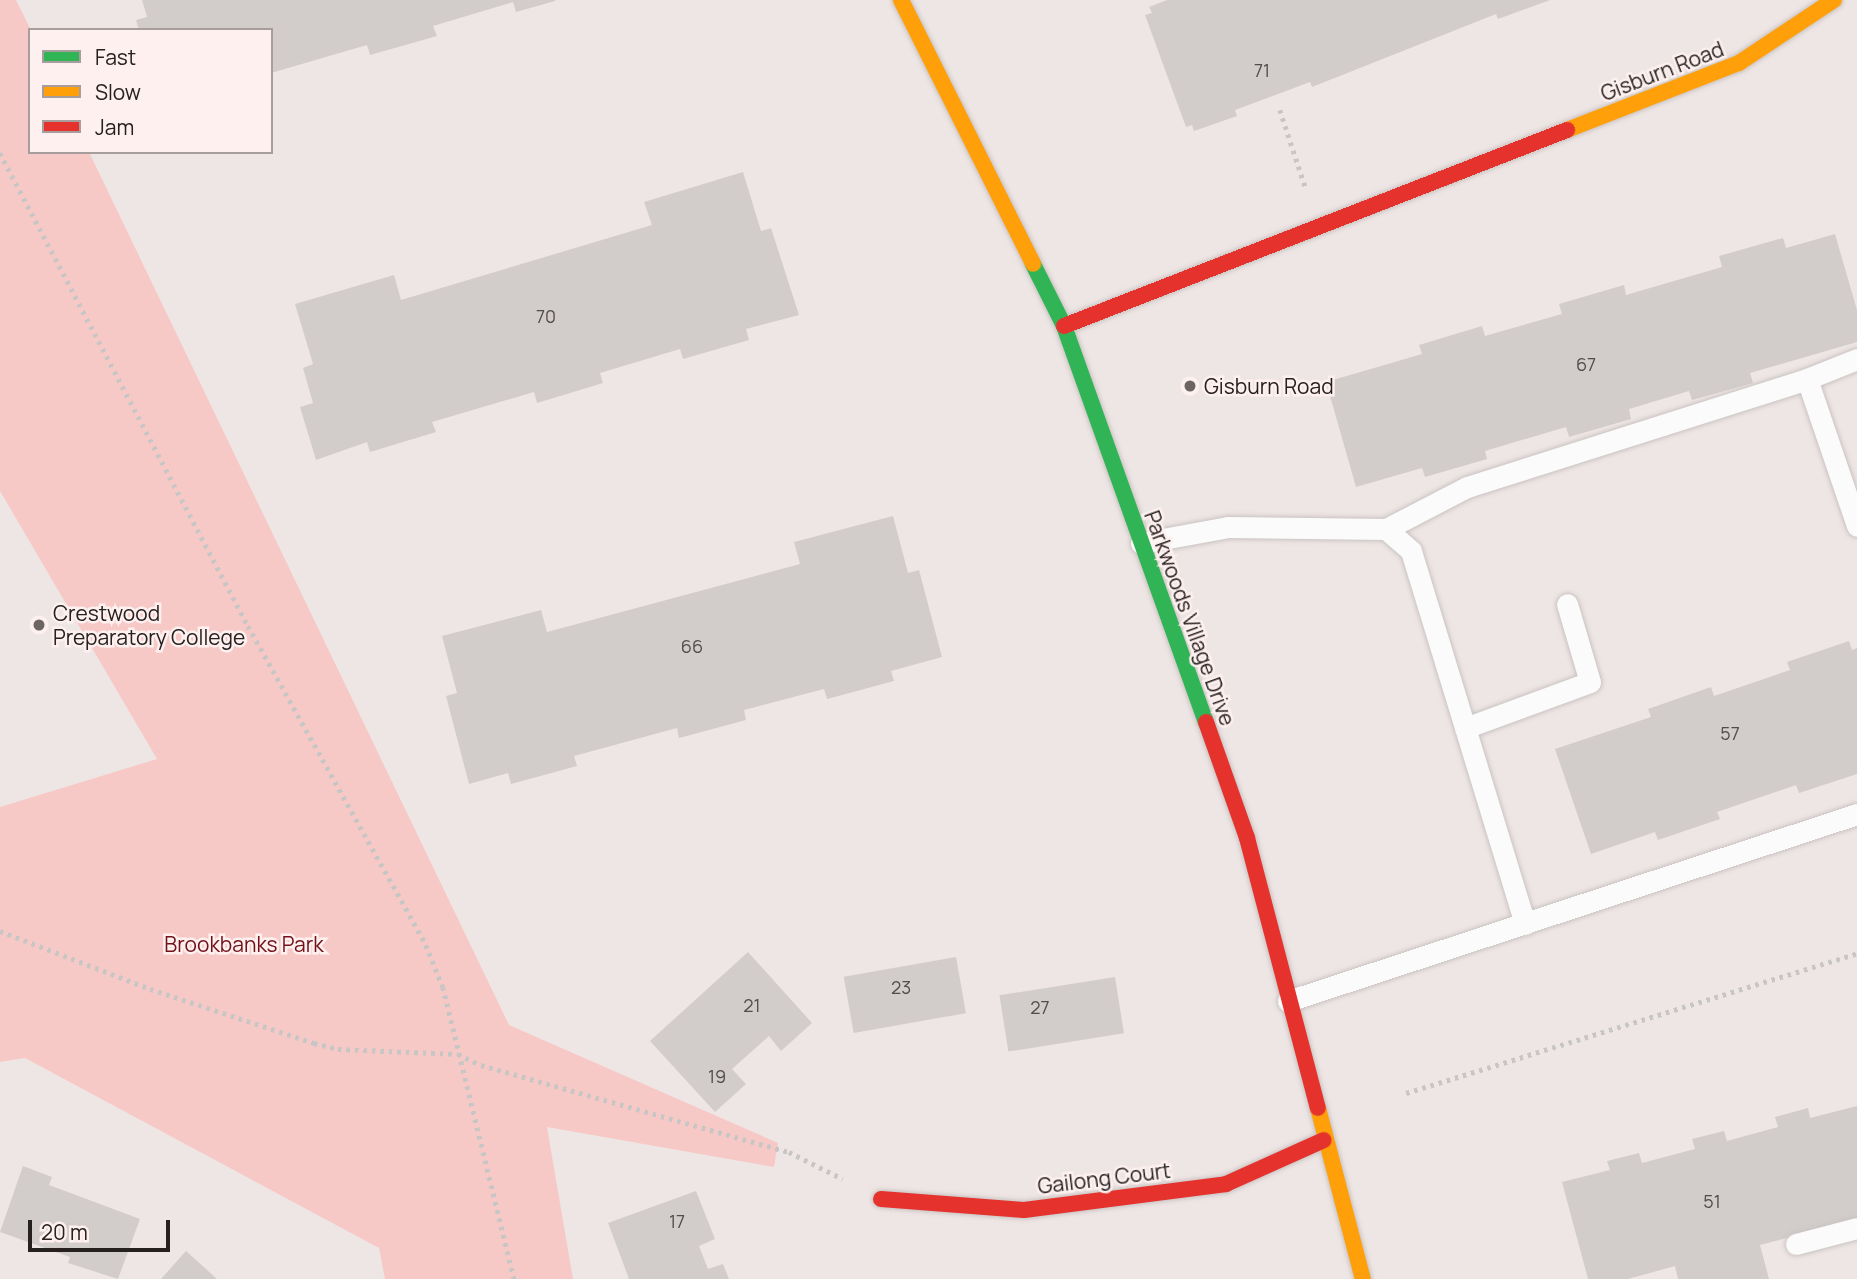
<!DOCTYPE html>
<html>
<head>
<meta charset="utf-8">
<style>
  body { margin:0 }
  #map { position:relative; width:1857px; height:1279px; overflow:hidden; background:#eee6e4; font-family:Manrope,sans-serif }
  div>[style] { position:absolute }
  .green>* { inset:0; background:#f7c9c6 }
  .building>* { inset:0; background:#d2cccb; transform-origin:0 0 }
  .path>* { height:4.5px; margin-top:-2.25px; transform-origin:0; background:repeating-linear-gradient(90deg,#c8c6c5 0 3.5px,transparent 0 8.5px) }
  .roads { filter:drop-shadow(0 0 2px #c9c3c2) drop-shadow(0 0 2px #c9c3c2) }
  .lane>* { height:21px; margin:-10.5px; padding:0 10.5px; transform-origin:10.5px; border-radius:10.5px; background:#fcfbfb }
  .fast>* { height:16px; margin:-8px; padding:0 8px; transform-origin:8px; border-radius:8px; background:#30b455 }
  .slow>* { height:16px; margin:-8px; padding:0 8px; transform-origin:8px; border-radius:8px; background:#ff9f0a }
  .jam>* { height:16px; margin:-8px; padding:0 8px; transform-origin:8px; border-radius:8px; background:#e5322d }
  .dots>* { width:19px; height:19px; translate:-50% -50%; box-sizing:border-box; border:4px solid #fdf0ef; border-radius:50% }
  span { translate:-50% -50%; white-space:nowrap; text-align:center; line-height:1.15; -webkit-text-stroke:5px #fdf0ef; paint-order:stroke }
  .number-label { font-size:18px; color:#524c4b }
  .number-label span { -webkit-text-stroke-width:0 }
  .street-label { font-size:21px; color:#26201f }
  .poi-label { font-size:21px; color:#26201f }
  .left { translate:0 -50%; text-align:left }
  .park-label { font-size:21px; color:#731119 }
  .legend { position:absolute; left:28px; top:28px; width:245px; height:126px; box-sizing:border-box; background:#fdf0ef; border:2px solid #a79d9c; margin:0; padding:9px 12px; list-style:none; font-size:21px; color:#26201f }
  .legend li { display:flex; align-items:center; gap:14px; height:35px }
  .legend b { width:35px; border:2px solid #a79d9c }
  .scale { position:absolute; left:28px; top:1220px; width:142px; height:32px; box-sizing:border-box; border:4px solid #26201f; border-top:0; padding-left:9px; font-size:21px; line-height:24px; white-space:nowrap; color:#26201f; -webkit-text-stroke:5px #fdf0ef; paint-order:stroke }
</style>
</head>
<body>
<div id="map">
  <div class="green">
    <i style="clip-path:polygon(0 0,16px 0,31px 30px,30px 152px,89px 152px,509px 1025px,778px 1143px,774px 1167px,547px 1127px,573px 1279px,385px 1279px,379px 1248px,25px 1058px,0 1062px,0 807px,157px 759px,0 491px)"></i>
  </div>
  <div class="building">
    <i style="clip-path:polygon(142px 0,555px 0,555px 1px,516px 12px,513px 2px,433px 26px,437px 36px,370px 55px,367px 45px,271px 73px,271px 30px,139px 30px,136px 20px,147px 17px)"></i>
    <i style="clip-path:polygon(1167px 0,1550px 0,1498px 19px,1496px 14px,1312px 87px,1310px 82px,1235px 110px,1237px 116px,1194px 131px,1192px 125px,1186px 127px,1145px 15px,1152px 13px,1149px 7px)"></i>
    <i style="clip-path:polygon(743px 172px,761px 231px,771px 228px,799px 315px,746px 329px,749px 340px,683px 359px,680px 349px,600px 373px,603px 383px,537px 403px,534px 392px,432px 422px,436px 432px,370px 452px,367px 442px,316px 460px,300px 407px,313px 403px,303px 368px,313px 364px,295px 304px,394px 275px,401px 300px,652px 225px,644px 202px)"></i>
    <i style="clip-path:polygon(1835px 234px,1857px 310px,1857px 342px,1750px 373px,1753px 383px,1692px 400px,1689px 391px,1629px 409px,1631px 419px,1569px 437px,1566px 427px,1485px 451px,1487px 459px,1425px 477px,1422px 468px,1356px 487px,1326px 382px,1422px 354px,1419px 345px,1482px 326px,1485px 336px,1562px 314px,1559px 304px,1624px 285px,1626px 295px,1722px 267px,1719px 256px,1783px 238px,1786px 248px)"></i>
    <i style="clip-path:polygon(893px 516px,908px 573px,919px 570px,942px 657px,891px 671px,894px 681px,827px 699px,824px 689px,744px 710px,746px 720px,679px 738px,677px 728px,574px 756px,577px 766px,511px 784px,508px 773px,469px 784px,446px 696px,457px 693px,442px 636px,541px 610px,547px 632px,800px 564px,794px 542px)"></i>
    <i style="clip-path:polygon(1849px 641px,1852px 650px,1857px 648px,1857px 774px,1799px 793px,1796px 785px,1717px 812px,1720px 819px,1658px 840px,1655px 832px,1591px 854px,1555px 749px,1651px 717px,1648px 709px,1711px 687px,1714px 696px,1790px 670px,1787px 662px)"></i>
    <i style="clip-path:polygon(748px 952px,812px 1023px,781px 1051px,769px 1036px,732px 1069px,746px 1084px,715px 1112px,650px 1041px)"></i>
    <i style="left:956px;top:957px;width:57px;height:114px;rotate:80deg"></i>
    <i style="left:1115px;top:977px;width:57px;height:117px;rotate:81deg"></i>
    <i style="clip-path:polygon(1857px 1106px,1857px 1219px,1760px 1245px,1769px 1279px,1678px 1279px,1675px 1266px,1628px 1279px,1588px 1279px,1562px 1182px,1610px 1170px,1607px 1161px,1639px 1153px,1642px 1163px,1695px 1149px,1692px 1139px,1724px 1131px,1727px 1141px,1778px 1127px,1775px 1117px,1808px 1108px,1810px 1118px)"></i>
    <i style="clip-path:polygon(23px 1166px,52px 1177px,49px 1185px,140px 1219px,118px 1279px,68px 1263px,70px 1257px,0 1232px)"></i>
    <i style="clip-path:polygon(696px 1191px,715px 1239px,699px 1246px,708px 1269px,723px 1264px,729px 1279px,629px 1279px,608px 1223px)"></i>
    <i style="clip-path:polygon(186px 1251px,217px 1279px,161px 1279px)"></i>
  </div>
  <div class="path">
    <i style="left:1280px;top:110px;width:80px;rotate:71.8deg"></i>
    <i style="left:0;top:153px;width:534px;rotate:62.33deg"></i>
    <i style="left:248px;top:626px;width:365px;rotate:60.8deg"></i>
    <i style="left:426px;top:945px;width:45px;rotate:68deg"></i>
    <i style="left:443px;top:987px;width:301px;rotate:76.3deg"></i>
    <i style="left:0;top:931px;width:161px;rotate:21.1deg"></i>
    <i style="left:150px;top:989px;width:173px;rotate:18.2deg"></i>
    <i style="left:314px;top:1043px;width:25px;rotate:14deg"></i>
    <i style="left:338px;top:1049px;width:120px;rotate:2.4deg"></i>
    <i style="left:458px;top:1054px;width:25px;rotate:26deg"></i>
    <i style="left:481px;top:1065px;width:320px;rotate:15.8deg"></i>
    <i style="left:789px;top:1152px;width:60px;rotate:26.6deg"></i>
    <i style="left:1406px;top:1093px;width:472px;rotate:-17.2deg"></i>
  </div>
  <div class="roads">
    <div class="lane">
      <i style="left:1857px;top:359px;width:54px;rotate:158.2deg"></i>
      <i style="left:1807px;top:379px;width:155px;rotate:71.2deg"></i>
      <i style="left:1386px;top:529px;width:91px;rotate:-27.4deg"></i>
      <i style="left:1467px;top:487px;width:357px;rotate:-17.6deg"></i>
      <i style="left:1141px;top:543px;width:88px;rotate:-10.4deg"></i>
      <i style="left:1228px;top:527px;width:158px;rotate:0.7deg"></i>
      <i style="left:1386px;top:529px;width:33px;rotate:41deg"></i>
      <i style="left:1411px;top:551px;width:390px;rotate:73deg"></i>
      <i style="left:1465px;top:728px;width:133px;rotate:-20.2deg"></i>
      <i style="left:1590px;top:682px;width:81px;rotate:-106.4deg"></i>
      <i style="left:1288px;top:1001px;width:599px;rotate:-18.19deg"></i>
      <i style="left:1796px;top:1244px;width:63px;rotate:-14.7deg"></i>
    </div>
    <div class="fast">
      <i style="left:1033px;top:264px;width:69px;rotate:63.4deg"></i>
      <i style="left:1064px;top:326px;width:421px;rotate:70.3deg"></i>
    </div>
    <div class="slow">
      <i style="left:901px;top:0;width:295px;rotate:63.4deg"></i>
      <i style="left:1567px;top:130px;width:185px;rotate:-21.3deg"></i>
      <i style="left:1739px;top:63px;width:114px;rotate:-33.6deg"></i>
      <i style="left:1318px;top:1108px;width:177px;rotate:75.3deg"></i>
    </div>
    <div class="jam">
      <i style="left:1064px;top:326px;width:540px;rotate:-21.29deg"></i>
      <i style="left:1206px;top:722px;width:123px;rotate:70.5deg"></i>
      <i style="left:1247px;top:838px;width:279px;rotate:75.3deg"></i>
      <i style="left:881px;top:1199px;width:143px;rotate:4.4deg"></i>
      <i style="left:1024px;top:1210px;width:204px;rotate:-7.3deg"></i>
      <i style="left:1226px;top:1184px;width:107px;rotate:-24.2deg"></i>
    </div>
  </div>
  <div class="dots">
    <i style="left:1190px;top:386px;background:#6c6564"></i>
    <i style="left:39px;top:625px;background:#6c6564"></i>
  </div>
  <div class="number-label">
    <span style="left:1262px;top:70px">71</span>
    <span style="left:546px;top:316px">70</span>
    <span style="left:1586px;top:364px">67</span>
    <span style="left:692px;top:646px">66</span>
    <span style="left:1730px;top:733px">57</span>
    <span style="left:901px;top:987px">23</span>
    <span style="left:752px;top:1005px">21</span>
    <span style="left:1040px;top:1007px">27</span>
    <span style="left:717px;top:1076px">19</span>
    <span style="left:1712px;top:1201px">51</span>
    <span style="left:677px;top:1221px">17</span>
  </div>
  <div class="street-label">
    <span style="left:1662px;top:71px;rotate:-21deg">Gisburn Road</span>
    <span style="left:1190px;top:618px;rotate:70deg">Parkwoods Village Drive</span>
    <span style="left:1104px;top:1178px;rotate:-7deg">Gailong Court</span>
  </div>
  <div class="poi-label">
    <span class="left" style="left:1204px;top:386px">Gisburn Road</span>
    <span class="left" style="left:53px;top:625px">Crestwood<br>Preparatory College</span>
  </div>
  <div class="park-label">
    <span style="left:244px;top:944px">Brookbanks Park</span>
  </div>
  <ul class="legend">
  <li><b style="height:9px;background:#30b455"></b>Fast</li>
  <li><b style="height:9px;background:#ff9f0a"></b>Slow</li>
  <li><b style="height:9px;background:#e5322d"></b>Jam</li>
  </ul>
  <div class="scale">20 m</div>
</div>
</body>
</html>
